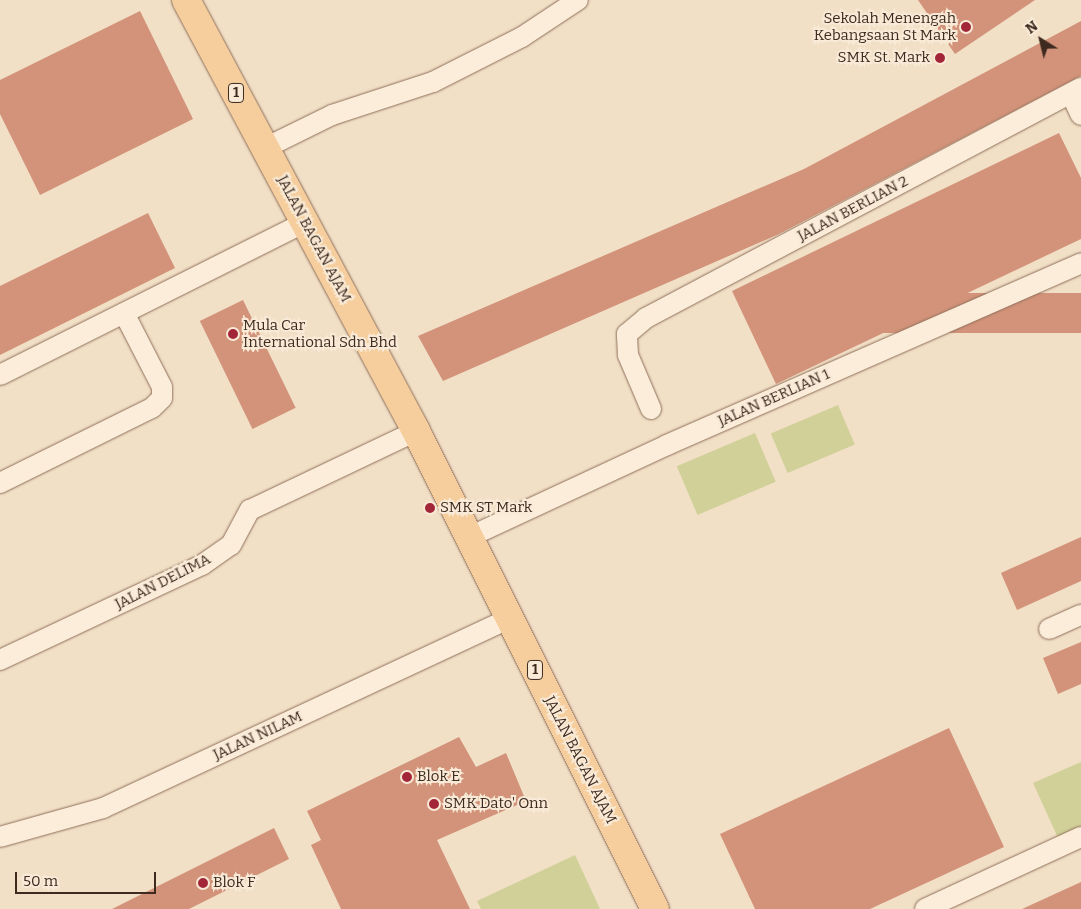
<!DOCTYPE html>
<html>
<head>
<meta charset="utf-8">
<style>
  body { margin:0 }
  #map { position:relative; width:1081px; height:909px; overflow:hidden; background:#f1dfc6; font-family:Bitter,serif }
  div>[style] { position:absolute }
  .green>* { inset:0; background:#d1d099; transform-origin:0 0 }
  .building>* { inset:0; background:#d2937a; transform-origin:0 0 }
  .roads { filter:drop-shadow(0 0 1px #8f6f5a) drop-shadow(0 0 1px #8f6f5a) }
  .street>* { height:20px; margin:-10px; padding:0 10px; transform-origin:10px; border-radius:10px; background:#fbedda }
  .primary>* { height:28px; margin:-14px; padding:0 14px; transform-origin:14px; border-radius:14px; background:#f6ce9d }
  .dots>* { width:14px; height:14px; translate:-50% -50%; box-sizing:border-box; border:2px solid #f8ead6; border-radius:50% }
  span { translate:-50% -50%; white-space:nowrap; text-align:center; line-height:1.15; -webkit-text-stroke:4px #f8ead6; paint-order:stroke }
  .shield-label span { padding:1px 4px; background:#f8ead6; border:1px solid; border-radius:4px; -webkit-text-stroke-width:0 }
  .shield-label { font-size:14px; color:#3e2a1f; font-weight:700 }
  .poi-label { font-size:15px; color:#3e2a1f }
  .right { translate:-100% -50%; text-align:right }
  .left { translate:0 -50%; text-align:left }
  .street-label { font-size:15px; color:#3e2a1f }
  .north { position:absolute; left:1016px; top:15px; width:50px; height:50px; -webkit-text-stroke:4px #f8ead6; paint-order:stroke; rotate:324deg; font-size:14px; font-weight:700; line-height:20px; text-align:center; color:#3e2a1f }
  .north::after { content:''; display:block; margin:auto; width:18px; height:22px; background:#3e2a1f; clip-path:polygon(50% 0,100% 100%,50% 72%,0 100%) }
  .scale { position:absolute; left:15px; top:872px; width:141px; height:22px; box-sizing:border-box; border:2px solid #3e2a1f; border-top:0; padding-left:6px; font-size:15px; line-height:18px; white-space:nowrap; color:#3e2a1f; -webkit-text-stroke:4px #f8ead6; paint-order:stroke }
</style>
</head>
<body>
<div id="map">
  <div class="green">
    <i style="left:838px;top:405px;width:43px;height:73px;rotate:67deg"></i>
    <i style="left:755px;top:433px;width:53px;height:85px;rotate:67deg"></i>
    <i style="clip-path:polygon(1081px 762px,1081px 830px,1059px 840px,1033px 783px)"></i>
    <i style="clip-path:polygon(575px 855px,600px 909px,481px 909px,477px 901px)"></i>
  </div>
  <div class="building">
    <i style="clip-path:polygon(918px 0,1035px 0,955px 54px)"></i>
    <i style="clip-path:polygon(140px 11px,193px 119px,40px 195px,0 114px,0 80px)"></i>
    <i style="clip-path:polygon(1081px 21px,1081px 76px,779px 234px,443px 381px,418px 336px,804px 169px)"></i>
    <i style="clip-path:polygon(1059px 133px,1081px 178px,1081px 239px,776px 384px,732px 291px)"></i>
    <i style="clip-path:polygon(148px 213px,175px 268px,0 355px,0 286px)"></i>
    <i style="left:1081px;top:293px;width:40px;height:240px;rotate:90deg"></i>
    <i style="left:243px;top:300px;width:120px;height:48px;rotate:64deg"></i>
    <i style="clip-path:polygon(1081px 537px,1081px 581px,1017px 610px,1001px 573px)"></i>
    <i style="clip-path:polygon(1081px 642px,1081px 684px,1058px 694px,1043px 658px)"></i>
    <i style="clip-path:polygon(949px 728px,1004px 847px,870px 909px,755px 909px,720px 834px)"></i>
    <i style="clip-path:polygon(459px 737px,476px 767px,506px 753px,526px 801px,437px 840px,470px 909px,341px 909px,311px 845px,321px 840px,307px 811px)"></i>
    <i style="clip-path:polygon(274px 828px,289px 859px,189px 909px,112px 909px)"></i>
    <i style="clip-path:polygon(1081px 882px,1081px 909px,1022px 909px)"></i>
  </div>
  <div class="roads">
    <div class="street">
      <i style="left:1071px;top:94px;width:23px;rotate:65deg"></i>
      <i style="left:265px;top:148px;width:75px;rotate:-26.2deg"></i>
      <i style="left:332px;top:115px;width:106px;rotate:-18.1deg"></i>
      <i style="left:433px;top:82px;width:100px;rotate:-26.8deg"></i>
      <i style="left:522px;top:37px;width:67px;rotate:-33.5deg"></i>
      <i style="left:0;top:375px;width:341px;rotate:-26.6deg"></i>
      <i style="left:651px;top:409px;width:59px;rotate:-113.1deg"></i>
      <i style="left:628px;top:355px;width:21px;rotate:-93deg"></i>
      <i style="left:627px;top:334px;width:25px;rotate:-40deg"></i>
      <i style="left:646px;top:318px;width:492px;rotate:-27.9deg"></i>
      <i style="left:0;top:483px;width:169px;rotate:-26.3deg"></i>
      <i style="left:152px;top:408px;width:14px;rotate:-45deg"></i>
      <i style="left:162px;top:398px;width:11px;rotate:-90deg"></i>
      <i style="left:162px;top:387px;width:83px;rotate:-117.2deg"></i>
      <i style="left:469px;top:537px;width:218px;rotate:-24.9deg"></i>
      <i style="left:667px;top:445px;width:452px;rotate:-23.7deg"></i>
      <i style="left:1049px;top:629px;width:35px;rotate:-24deg"></i>
      <i style="left:0;top:660px;width:223px;rotate:-25.2deg"></i>
      <i style="left:202px;top:565px;width:35px;rotate:-35deg"></i>
      <i style="left:231px;top:545px;width:40px;rotate:-62deg"></i>
      <i style="left:250px;top:510px;width:184px;rotate:-25.4deg"></i>
      <i style="left:0;top:837px;width:107px;rotate:-15.7deg"></i>
      <i style="left:103px;top:808px;width:449px;rotate:-25deg"></i>
      <i style="left:925px;top:909px;width:172px;rotate:-24.8deg"></i>
    </div>
    <div class="primary">
      <i style="left:186px;top:0;width:489px;rotate:61.9deg"></i>
      <i style="left:416px;top:431px;width:534px;rotate:63.43deg"></i>
    </div>
  </div>
  <div class="dots">
    <i style="left:966px;top:27px;background:#a22637"></i>
    <i style="left:940px;top:58px;background:#a22637"></i>
    <i style="left:233px;top:334px;background:#a22637"></i>
    <i style="left:430px;top:508px;background:#a22637"></i>
    <i style="left:407px;top:777px;background:#a22637"></i>
    <i style="left:434px;top:804px;background:#a22637"></i>
    <i style="left:203px;top:883px;background:#a22637"></i>
  </div>
  <div class="shield-label">
    <span style="left:236px;top:93px">1</span>
    <span style="left:535px;top:670px">1</span>
  </div>
  <div class="poi-label">
    <span class="right" style="left:956px;top:27px">Sekolah Menengah<br>Kebangsaan St Mark</span>
    <span class="right" style="left:930px;top:58px">SMK St. Mark</span>
    <span class="left" style="left:243px;top:334px">Mula Car<br>International Sdn Bhd</span>
    <span class="left" style="left:440px;top:508px">SMK ST Mark</span>
    <span class="left" style="left:417px;top:777px">Blok E</span>
    <span class="left" style="left:444px;top:804px">SMK Dato' Onn</span>
    <span class="left" style="left:213px;top:883px">Blok F</span>
  </div>
  <div class="street-label">
    <span style="left:853px;top:209px;rotate:-28deg">JALAN BERLIAN 2</span>
    <span style="left:314px;top:239px;rotate:62deg">JALAN BAGAN AJAM</span>
    <span style="left:774px;top:398px;rotate:-24deg">JALAN BERLIAN 1</span>
    <span style="left:163px;top:582px;rotate:-27deg">JALAN DELIMA</span>
    <span style="left:258px;top:736px;rotate:-25deg">JALAN NILAM</span>
    <span style="left:580px;top:760px;rotate:63deg">JALAN BAGAN AJAM</span>
  </div>
  <div class="north">N</div>
  <div class="scale">50 m</div>
</div>
</body>
</html>
